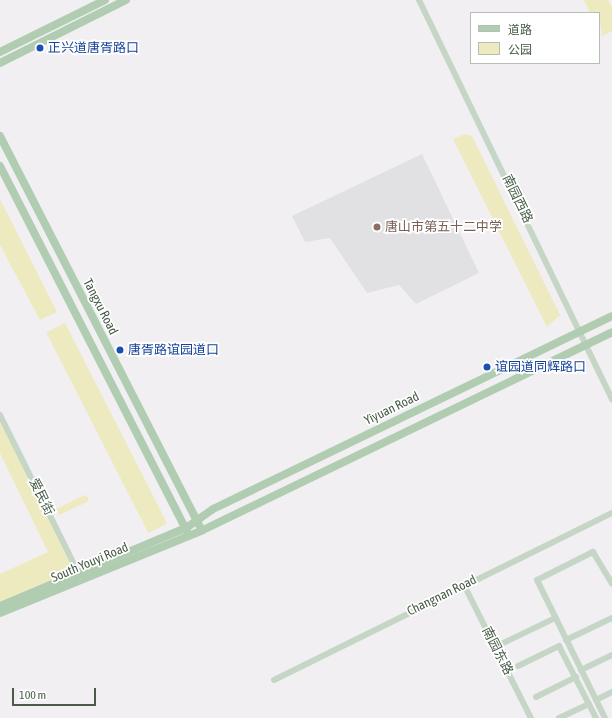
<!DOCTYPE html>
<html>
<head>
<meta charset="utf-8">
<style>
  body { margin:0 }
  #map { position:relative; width:612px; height:718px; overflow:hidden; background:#f1eff2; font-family:"Asap Condensed","Noto Sans SC",sans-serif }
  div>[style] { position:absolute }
  .education>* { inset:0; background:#e1e1e3 }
  .green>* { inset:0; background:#edeac0; transform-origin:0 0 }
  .minor>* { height:6px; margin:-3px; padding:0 3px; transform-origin:3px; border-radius:3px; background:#c6d6c6 }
  .major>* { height:8px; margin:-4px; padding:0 4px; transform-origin:4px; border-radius:4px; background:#b0cdb1 }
  .dots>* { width:11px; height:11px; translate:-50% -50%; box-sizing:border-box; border:2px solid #fff; border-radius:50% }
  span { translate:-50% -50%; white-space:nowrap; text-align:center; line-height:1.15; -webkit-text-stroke:3.5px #fff; paint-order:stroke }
  .transit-label { font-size:13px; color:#164399 }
  .left { translate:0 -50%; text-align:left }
  .street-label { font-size:13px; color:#485c48 }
  .education-label { font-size:13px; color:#785e54 }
  .legend { position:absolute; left:470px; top:12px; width:130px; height:52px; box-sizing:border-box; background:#fff; border:1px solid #b6beb6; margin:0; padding:5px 7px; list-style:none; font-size:12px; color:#485c48 }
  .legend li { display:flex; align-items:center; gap:8px; height:20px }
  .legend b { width:20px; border:1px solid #b6beb6 }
  .scale { position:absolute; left:12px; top:688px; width:84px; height:18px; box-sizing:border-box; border:2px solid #485c48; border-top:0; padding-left:5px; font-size:12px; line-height:14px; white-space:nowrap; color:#485c48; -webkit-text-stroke:3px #fff; paint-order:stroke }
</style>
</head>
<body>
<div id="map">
  <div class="education">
    <i style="clip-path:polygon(422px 154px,479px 273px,416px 304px,399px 285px,367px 293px,330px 238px,305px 242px,292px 216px)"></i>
  </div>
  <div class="green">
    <i style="clip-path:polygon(584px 0,608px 0,612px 8px,612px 31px,602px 36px,599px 13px,590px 13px)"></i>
    <i style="clip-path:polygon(465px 134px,472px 136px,560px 315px,547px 327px,453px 139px)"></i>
    <i style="clip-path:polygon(0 199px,57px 312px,40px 320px,0 245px)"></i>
    <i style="left:65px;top:323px;width:225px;height:21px;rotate:63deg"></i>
    <i style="clip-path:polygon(0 421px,74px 571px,0 602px,0 574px,48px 552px,0 453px)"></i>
    <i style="clip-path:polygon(85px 495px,89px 498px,87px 502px,59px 515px,56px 509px)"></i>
  </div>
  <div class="minor">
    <i style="left:419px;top:0;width:444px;rotate:64.2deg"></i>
    <i style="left:0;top:415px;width:180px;rotate:63.6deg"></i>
    <i style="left:464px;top:585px;width:149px;rotate:63.3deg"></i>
    <i style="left:566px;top:640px;width:51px;rotate:-25.6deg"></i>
    <i style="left:495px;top:647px;width:67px;rotate:-25.8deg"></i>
    <i style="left:518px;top:666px;width:46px;rotate:-26deg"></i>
    <i style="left:559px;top:646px;width:81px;rotate:62.8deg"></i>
    <i style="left:581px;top:670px;width:34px;rotate:-26deg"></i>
    <i style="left:274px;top:680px;width:377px;rotate:-26.3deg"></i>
    <i style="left:536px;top:697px;width:45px;rotate:-26.6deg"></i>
    <i style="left:596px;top:700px;width:18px;rotate:-27deg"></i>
    <i style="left:559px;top:718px;width:33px;rotate:-25deg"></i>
    <i style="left:605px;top:718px;width:154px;rotate:-116.2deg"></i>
    <i style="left:537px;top:580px;width:63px;rotate:-26.6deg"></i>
    <i style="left:593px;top:552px;width:37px;rotate:59deg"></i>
  </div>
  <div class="major">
    <i style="left:0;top:52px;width:117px;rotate:-26.3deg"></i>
    <i style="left:0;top:63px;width:141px;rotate:-26.6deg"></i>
    <i style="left:0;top:136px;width:438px;rotate:62.9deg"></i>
    <i style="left:0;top:166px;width:412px;rotate:62.9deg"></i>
    <i style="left:0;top:606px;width:202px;rotate:-22.8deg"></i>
    <i style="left:186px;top:528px;width:33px;rotate:-35deg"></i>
    <i style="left:213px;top:509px;width:443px;rotate:-25.8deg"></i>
    <i style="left:0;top:613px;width:219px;rotate:-22.2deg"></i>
    <i style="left:203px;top:530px;width:454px;rotate:-25.8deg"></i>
  </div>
  <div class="dots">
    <i style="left:40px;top:48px;background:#1a4fb4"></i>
    <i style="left:377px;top:227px;background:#8d6e63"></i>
    <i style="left:120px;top:350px;background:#1a4fb4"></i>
    <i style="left:487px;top:367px;background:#1a4fb4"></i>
  </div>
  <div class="transit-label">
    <span class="left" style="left:48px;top:48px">正兴道唐胥路口</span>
    <span class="left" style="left:128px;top:350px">唐胥路谊园道口</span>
    <span class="left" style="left:495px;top:367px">谊园道同辉路口</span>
  </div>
  <div class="street-label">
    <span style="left:517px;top:199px;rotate:64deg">南园西路</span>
    <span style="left:100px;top:307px;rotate:63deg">Tangxu Road</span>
    <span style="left:392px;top:409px;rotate:-26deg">Yiyuan Road</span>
    <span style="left:41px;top:497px;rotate:64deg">爱民街</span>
    <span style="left:90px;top:563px;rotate:-23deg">South Youyi Road</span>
    <span style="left:442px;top:596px;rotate:-26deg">Changnan Road</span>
    <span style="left:497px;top:651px;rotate:63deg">南园东路</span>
  </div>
  <div class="education-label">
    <span class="left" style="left:385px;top:227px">唐山市第五十二中学</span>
  </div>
  <ul class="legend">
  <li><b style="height:5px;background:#b0cdb1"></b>道路</li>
  <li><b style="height:11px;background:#edeac0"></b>公园</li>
  </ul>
  <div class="scale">100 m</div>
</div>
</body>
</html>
